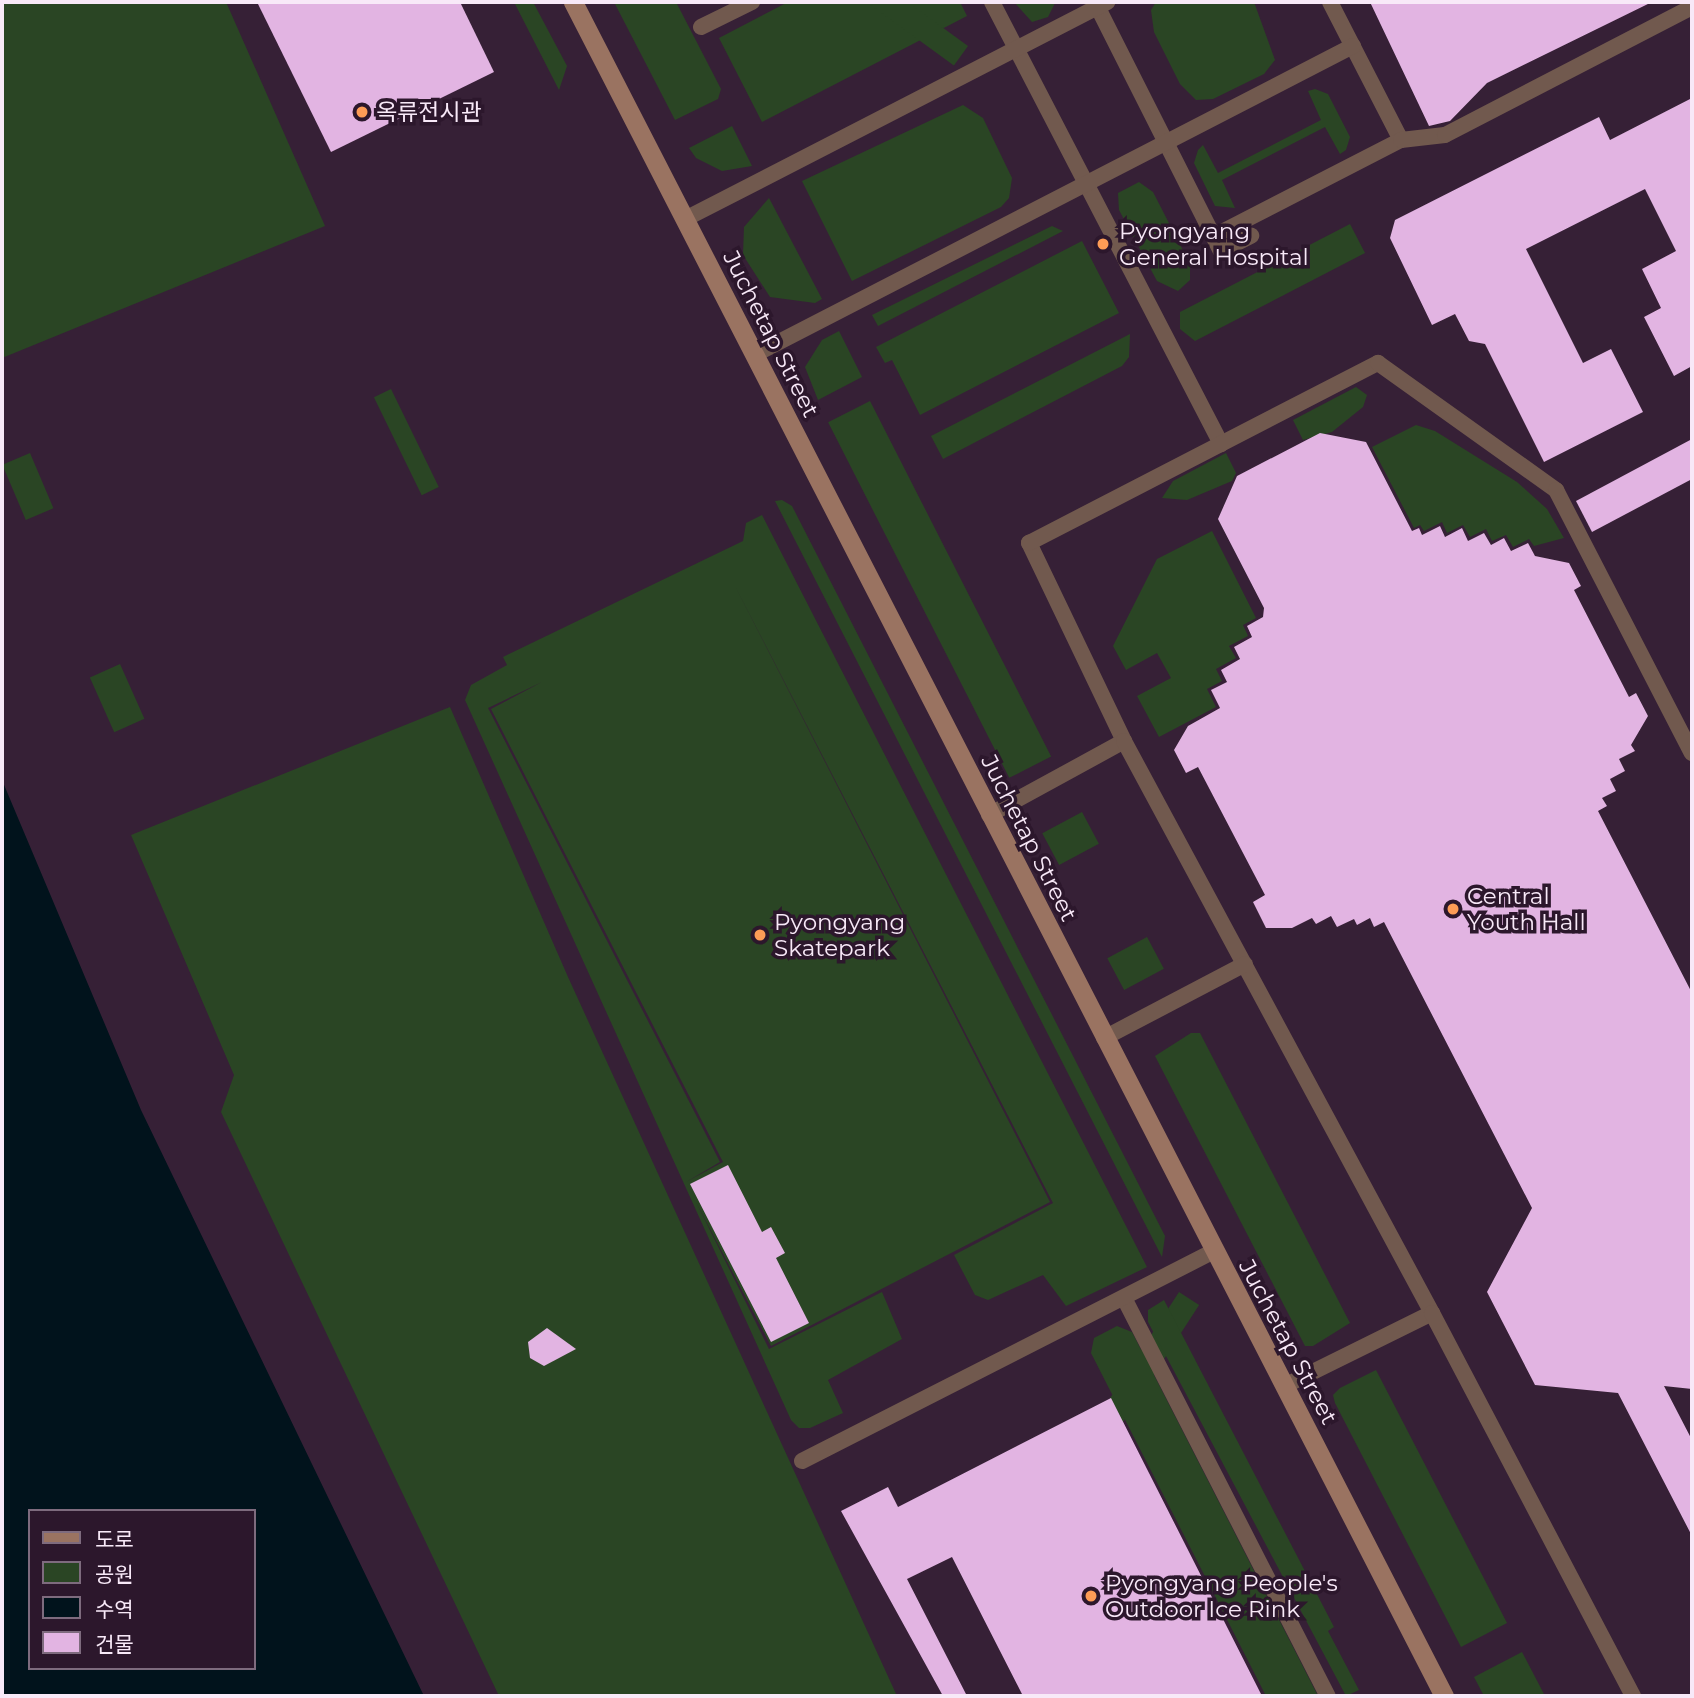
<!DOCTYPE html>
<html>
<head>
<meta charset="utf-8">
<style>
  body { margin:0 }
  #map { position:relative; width:1694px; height:1698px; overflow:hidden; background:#362036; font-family:Montserrat,"Noto Sans KR",sans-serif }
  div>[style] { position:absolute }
  .green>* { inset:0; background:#2a4524; transform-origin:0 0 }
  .water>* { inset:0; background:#01131c }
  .building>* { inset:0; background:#e2b4e2 }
  .service>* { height:16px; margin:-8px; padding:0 8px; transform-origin:8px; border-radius:8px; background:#71594e }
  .secondary>* { height:19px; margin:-9.5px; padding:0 9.5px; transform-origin:9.5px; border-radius:9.5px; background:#9a7361 }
  .dots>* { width:19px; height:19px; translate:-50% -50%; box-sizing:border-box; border:4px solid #2c172c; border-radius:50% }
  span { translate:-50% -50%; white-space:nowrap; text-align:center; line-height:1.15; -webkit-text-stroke:7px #2c172c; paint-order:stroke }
  .poi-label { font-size:23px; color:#f8e9f8 }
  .left { translate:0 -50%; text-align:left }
  .street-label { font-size:23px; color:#f8e9f8 }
  .frame { position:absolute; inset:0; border:4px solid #f8e9f8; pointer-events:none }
  .legend { position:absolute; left:28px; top:1509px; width:228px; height:161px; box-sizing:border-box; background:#2c172c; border:2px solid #7e6b7e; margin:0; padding:9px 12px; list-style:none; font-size:21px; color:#f8e9f8 }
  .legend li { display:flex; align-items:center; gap:14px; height:35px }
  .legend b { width:35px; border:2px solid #7e6b7e }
</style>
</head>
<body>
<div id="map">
  <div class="green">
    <i style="clip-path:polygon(2px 2px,226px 2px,325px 226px,2px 358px)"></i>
    <i style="clip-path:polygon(514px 2px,533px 2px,567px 66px,559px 90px)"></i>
    <i style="clip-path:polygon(614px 2px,676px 2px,721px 89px,718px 99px,675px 120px)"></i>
    <i style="clip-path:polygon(788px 2px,960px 2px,967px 16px,762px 122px,719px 38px)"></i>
    <i style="clip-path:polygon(1014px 2px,1054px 2px,1055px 3px,1048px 17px,1032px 22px)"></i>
    <i style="clip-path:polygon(1156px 2px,1254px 2px,1275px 60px,1264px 74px,1213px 99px,1196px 100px,1180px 84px,1154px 32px,1151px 10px)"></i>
    <i style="left:968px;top:46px;width:24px;height:208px;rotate:126deg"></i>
    <i style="clip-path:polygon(1315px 89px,1328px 94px,1350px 137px,1346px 150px,1340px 154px,1325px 127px,1222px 180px,1235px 208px,1215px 206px,1194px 163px,1198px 150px,1203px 145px,1218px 173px,1321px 120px,1308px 91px)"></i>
    <i style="clip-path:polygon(963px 105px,983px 118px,1012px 178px,1009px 198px,1001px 207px,852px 281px,802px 181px)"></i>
    <i style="clip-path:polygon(732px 126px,752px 166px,722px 171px,696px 158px,689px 148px)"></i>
    <i style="clip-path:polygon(1139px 182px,1153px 192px,1190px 264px,1190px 280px,1178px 291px,1157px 281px,1119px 210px,1118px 193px)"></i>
    <i style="clip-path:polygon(769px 198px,822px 299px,815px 303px,770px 297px,743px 255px,744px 227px)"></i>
    <i style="clip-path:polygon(1350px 224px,1365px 253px,1195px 341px,1180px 329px,1180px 312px)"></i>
    <i style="clip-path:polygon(1052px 226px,1063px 231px,878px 326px,872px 315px)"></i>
    <i style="clip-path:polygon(1082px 241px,1119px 313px,920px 415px,892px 360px,885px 363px,876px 347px)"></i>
    <i style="clip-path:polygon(839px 331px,862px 377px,818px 400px,805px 367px,822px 340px)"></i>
    <i style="clip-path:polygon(1130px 334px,1129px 357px,1122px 366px,943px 459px,931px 436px)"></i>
    <i style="clip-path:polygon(1356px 387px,1367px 395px,1363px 407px,1332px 432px,1303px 440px,1293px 420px)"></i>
    <i style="left:391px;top:389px;width:109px;height:19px;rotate:64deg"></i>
    <i style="left:870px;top:401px;width:399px;height:47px;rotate:63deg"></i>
    <i style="clip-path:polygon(1416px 425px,1435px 431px,1517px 482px,1547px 509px,1564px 538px,1534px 546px,1529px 539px,1513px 547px,1506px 535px,1492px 541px,1486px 529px,1470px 537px,1463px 525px,1447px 533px,1442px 522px,1424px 531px,1420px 525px,1414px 528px,1372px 447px)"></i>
    <i style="left:30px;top:453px;width:60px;height:30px;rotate:67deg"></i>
    <i style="clip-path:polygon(1226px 453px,1236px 473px,1232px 481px,1187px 500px,1162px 498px,1173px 481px)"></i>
    <i style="clip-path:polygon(782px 500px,792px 506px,1165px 1236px,1162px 1257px,775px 501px)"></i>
    <i style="clip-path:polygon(evenodd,762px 515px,1147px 1267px,1066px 1306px,1043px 1275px,988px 1300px,975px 1295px,954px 1255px,1053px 1203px,733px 582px,1050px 1202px,771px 1346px,696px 1202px,769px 1349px,882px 1292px,902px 1339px,828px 1380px,843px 1413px,810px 1428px,799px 1428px,791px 1420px,465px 700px,471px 685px,507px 665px,503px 657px,743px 541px,746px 523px,762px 515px,542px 682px,491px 709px,723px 1162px,686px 1182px,720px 1162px,488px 708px,542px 682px)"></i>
    <i style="clip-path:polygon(1212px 531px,1256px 618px,1243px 625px,1248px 636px,1229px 646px,1236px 658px,1216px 669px,1222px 681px,1207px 689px,1216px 707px,1159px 737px,1137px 696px,1171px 678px,1157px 653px,1126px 670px,1113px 646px,1157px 559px)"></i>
    <i style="left:120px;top:664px;width:60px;height:33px;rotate:66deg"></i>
    <i style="clip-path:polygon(450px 707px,568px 977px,897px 1696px,499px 1696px,221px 1112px,234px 1075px,131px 835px)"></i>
    <i style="left:1082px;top:812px;width:36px;height:45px;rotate:62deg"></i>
    <i style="left:1147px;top:937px;width:36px;height:45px;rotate:62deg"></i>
    <i style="clip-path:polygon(1191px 1033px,1200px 1033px,1350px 1323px,1313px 1346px,1305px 1346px,1155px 1056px)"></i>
    <i style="left:1179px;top:1292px;width:24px;height:369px;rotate:33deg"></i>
    <i style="clip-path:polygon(1164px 1300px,1334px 1627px,1328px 1631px,1359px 1690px,1346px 1696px,1148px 1322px,1148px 1310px)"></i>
    <i style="clip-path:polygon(1117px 1326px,1132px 1332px,1318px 1696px,1266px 1696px,1091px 1353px,1094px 1338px)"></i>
    <i style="clip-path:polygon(1376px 1370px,1507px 1623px,1461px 1647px,1335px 1403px,1333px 1395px,1340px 1388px)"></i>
    <i style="clip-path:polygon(1522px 1652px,1545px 1696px,1484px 1696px,1474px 1677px)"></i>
  </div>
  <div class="water">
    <i style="clip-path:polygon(evenodd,2px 780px,141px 1110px,424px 1696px,2px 1696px,2px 780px,30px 1511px,254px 1511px,254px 1668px,30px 1668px,30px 1511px)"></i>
  </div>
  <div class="building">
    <i style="clip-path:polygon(257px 2px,460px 2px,494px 72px,331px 152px)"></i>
    <i style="clip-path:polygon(1370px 2px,1652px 2px,1487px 83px,1450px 121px,1429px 126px)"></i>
    <i style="clip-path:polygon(1692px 98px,1692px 366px,1674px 376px,1644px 317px,1661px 308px,1642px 269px,1676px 251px,1645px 189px,1526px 249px,1583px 363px,1611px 349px,1643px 412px,1544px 462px,1485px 344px,1469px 341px,1455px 314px,1432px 325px,1390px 238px,1395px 220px,1599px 117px,1610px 140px)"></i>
    <i style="clip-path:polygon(1320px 433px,1366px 442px,1412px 531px,1419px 528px,1422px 535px,1440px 526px,1445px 537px,1462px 528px,1468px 541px,1484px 533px,1491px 545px,1504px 538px,1511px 551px,1528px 543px,1535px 556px,1569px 563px,1581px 586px,1574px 590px,1629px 697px,1636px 693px,1648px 716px,1631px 745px,1635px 751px,1619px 759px,1625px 771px,1610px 779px,1616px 791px,1602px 798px,1607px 806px,1598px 811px,1692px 993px,1692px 1389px,1664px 1386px,1692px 1440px,1692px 1536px,1618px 1393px,1535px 1385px,1487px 1292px,1532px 1208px,1384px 922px,1374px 927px,1370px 918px,1357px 925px,1354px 919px,1337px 927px,1331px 916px,1316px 924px,1312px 918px,1292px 928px,1266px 928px,1253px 902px,1265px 895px,1198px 767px,1186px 773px,1174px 750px,1188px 726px,1220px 708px,1211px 690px,1227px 682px,1221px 670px,1240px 659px,1234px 647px,1252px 637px,1247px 626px,1263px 617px,1264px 608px,1218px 519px,1237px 476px)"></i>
    <i style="clip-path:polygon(1692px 439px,1692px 479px,1592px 532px,1576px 501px)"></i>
    <i style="clip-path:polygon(728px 1165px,762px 1232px,771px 1227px,785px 1253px,776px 1258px,809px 1323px,771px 1342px,690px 1184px)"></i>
    <i style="clip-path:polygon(547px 1328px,576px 1349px,544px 1366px,530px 1358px,528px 1342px)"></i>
    <i style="clip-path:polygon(1111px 1398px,1262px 1696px,1023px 1696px,952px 1557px,907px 1579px,967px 1696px,943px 1696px,841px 1511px,888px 1487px,898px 1507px)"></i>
  </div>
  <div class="service">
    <i style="left:992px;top:2px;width:498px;rotate:62.6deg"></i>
    <i style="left:1095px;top:2px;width:279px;rotate:63.2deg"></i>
    <i style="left:1221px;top:251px;width:34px;rotate:-27deg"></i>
    <i style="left:1330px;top:2px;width:155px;rotate:62.8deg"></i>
    <i style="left:701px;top:27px;width:57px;rotate:-26.1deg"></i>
    <i style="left:685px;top:219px;width:475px;rotate:-27.2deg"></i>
    <i style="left:1214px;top:236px;width:210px;rotate:-27.2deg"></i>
    <i style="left:1401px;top:140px;width:44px;rotate:-6.5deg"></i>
    <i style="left:1445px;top:135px;width:278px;rotate:-27.4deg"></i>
    <i style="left:754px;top:355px;width:674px;rotate:-27.29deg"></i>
    <i style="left:1124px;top:741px;width:220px;rotate:-115.6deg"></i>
    <i style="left:1029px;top:543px;width:393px;rotate:-27.3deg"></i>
    <i style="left:1378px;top:363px;width:219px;rotate:35.5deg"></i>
    <i style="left:1556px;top:490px;width:296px;rotate:62.7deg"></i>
    <i style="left:989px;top:815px;width:154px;rotate:-28.7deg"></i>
    <i style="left:1124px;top:741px;width:650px;rotate:61.7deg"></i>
    <i style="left:1432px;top:1313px;width:165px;rotate:153.7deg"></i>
    <i style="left:1104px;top:1038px;width:159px;rotate:-27.7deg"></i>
    <i style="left:1124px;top:1298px;width:447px;rotate:62.9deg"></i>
    <i style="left:1432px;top:1313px;width:433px;rotate:62.3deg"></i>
    <i style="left:802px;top:1461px;width:461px;rotate:-27deg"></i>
  </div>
  <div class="secondary">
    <i style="left:573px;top:2px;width:1905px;rotate:62.79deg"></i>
  </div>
  <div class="dots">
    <i style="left:362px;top:112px;background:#fd9c56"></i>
    <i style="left:1103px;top:244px;background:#fd9c56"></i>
    <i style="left:1453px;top:909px;background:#fd9c56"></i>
    <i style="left:760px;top:935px;background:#fd9c56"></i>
    <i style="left:1091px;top:1596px;background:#fd9c56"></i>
  </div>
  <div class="poi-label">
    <span class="left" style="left:376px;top:112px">옥류전시관</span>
    <span class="left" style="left:1119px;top:244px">Pyongyang<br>General Hospital</span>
    <span class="left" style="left:1467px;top:909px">Central<br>Youth Hall</span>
    <span class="left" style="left:774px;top:935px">Pyongyang<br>Skatepark</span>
    <span class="left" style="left:1105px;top:1596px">Pyongyang People's<br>Outdoor Ice Rink</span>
  </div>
  <div class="street-label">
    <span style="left:771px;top:334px;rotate:63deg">Juchetap Street</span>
    <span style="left:1029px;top:838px;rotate:63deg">Juchetap Street</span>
    <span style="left:1288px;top:1342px;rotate:62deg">Juchetap Street</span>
  </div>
  <div class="frame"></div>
  <ul class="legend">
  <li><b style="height:9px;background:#9a7361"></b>도로</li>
  <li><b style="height:19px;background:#2a4524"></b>공원</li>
  <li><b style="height:19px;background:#01131c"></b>수역</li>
  <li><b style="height:19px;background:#e2b4e2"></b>건물</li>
  </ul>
</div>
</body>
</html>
